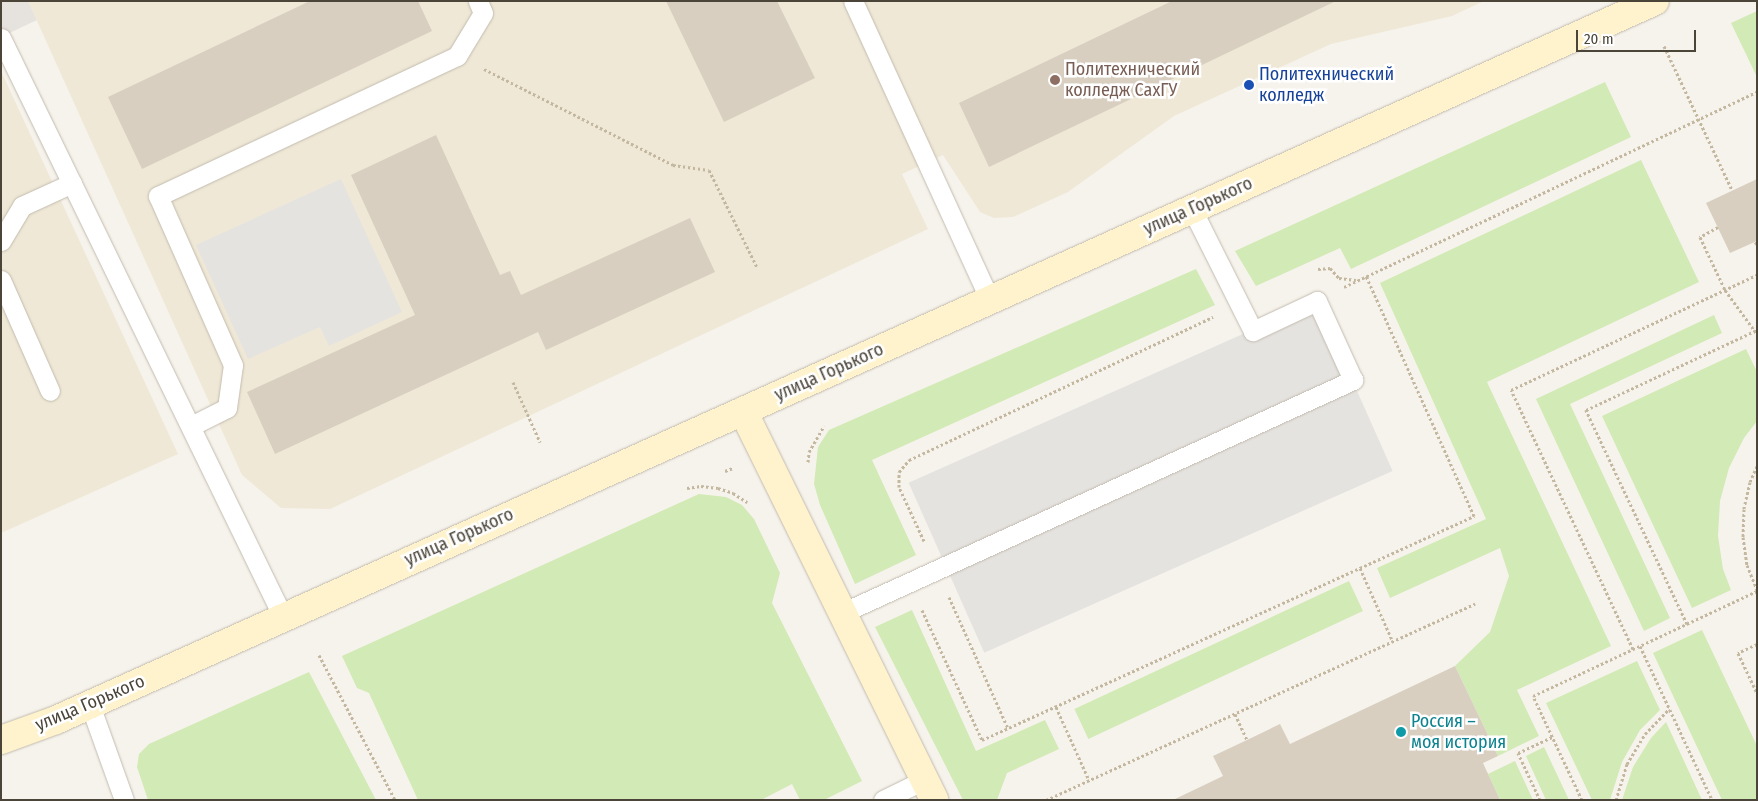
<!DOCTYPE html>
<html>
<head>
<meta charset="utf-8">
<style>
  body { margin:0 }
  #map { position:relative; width:1758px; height:801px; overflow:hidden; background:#f6f3ec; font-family:"Fira Sans Condensed",sans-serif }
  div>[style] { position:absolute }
  .industrial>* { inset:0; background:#e6e2dd }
  .education>* { inset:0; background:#efe8d6 }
  .green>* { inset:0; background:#d2eab5; transform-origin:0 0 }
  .parking>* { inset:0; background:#e5e3e0; transform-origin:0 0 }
  .building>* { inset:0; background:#d8cfc1 }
  .path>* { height:3px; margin-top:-1.5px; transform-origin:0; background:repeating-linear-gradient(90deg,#c4b79f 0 2.5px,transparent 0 5px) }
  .roads { filter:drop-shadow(0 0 1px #c2bbae) drop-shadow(0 0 1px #c2bbae) }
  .lane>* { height:19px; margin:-9.5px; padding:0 9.5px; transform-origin:9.5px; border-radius:9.5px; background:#fff }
  .secondary>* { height:28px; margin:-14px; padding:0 14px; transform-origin:14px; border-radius:14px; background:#fff3cd }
  .dots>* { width:14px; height:14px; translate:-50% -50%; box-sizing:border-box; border:2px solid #fff; border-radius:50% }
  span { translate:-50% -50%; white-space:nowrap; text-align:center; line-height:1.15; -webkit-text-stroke:5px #fff; paint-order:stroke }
  .education-label { font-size:18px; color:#785e54 }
  .left { translate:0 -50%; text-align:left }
  .transit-label { font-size:18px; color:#164399 }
  .street-label { font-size:18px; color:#4b4439 }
  .culture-label { font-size:18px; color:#0d838f }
  .frame { position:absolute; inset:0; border:2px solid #4b4439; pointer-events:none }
  .scale { position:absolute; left:1576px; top:30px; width:120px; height:22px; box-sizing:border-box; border:2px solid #4b4439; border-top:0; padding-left:6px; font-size:15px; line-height:18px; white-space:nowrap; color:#4b4439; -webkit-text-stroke:4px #fff; paint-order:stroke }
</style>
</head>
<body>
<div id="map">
  <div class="industrial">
    <i style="clip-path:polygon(1px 1px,28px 1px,37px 20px,1px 37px)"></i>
  </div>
  <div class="education">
    <i style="clip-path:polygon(28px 1px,1484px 1px,1452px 16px,1331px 44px,1174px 116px,1068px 192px,1013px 217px,994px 218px,980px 212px,943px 155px,902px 174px,928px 229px,330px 509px,281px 508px,242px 475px)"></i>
    <i style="clip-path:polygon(1px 71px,178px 454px,1px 533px)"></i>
  </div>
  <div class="green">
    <i style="clip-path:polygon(1757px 11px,1757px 77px,1731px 23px)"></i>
    <i style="clip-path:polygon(1605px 82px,1631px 137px,1351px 269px,1340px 248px,1256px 286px,1235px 251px)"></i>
    <i style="clip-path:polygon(1641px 160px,1699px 282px,1487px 382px,1611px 646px,1517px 690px,1539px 736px,1498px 756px,1455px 666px,1490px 632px,1509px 576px,1500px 548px,1390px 598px,1377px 568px,1486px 519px,1380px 283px)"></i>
    <i style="clip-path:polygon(1196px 269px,1215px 305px,872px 460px,916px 555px,855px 584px,820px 505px,814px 484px,818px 447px,829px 430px)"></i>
    <i style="clip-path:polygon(1714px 315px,1722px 333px,1570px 404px,1670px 618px,1644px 631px,1536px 399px)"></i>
    <i style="clip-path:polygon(1746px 349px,1757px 372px,1757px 421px,1744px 438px,1729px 468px,1720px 501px,1718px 536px,1723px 569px,1731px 590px,1692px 608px,1602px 416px)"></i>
    <i style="clip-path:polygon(699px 494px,726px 497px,742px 505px,754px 519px,780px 573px,772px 603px,862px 781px,824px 800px,800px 800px,792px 784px,761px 800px,418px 800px,369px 693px,357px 688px,342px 656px)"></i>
    <i style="left:1349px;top:581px;width:33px;height:303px;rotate:65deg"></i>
    <i style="clip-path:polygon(912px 610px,976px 751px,1045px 720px,1059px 749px,1007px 773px,997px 800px,963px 800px,875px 627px)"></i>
    <i style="clip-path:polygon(1702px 630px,1757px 746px,1757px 800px,1722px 800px,1653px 653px)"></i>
    <i style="clip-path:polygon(1637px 661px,1660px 710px,1640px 730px,1622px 762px,1610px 800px,1592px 800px,1546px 703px)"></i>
    <i style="clip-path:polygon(309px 672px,376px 800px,148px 800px,137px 767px,139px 754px,149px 744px)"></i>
    <i style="clip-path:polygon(1666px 722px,1702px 800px,1622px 800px,1633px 767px,1651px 738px)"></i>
    <i style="clip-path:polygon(1544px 747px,1569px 800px,1546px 800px,1526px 756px)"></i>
    <i style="clip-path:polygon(1515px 761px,1533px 800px,1500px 800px,1488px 774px)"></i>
  </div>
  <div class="parking">
    <i style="clip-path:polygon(341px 179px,402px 312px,329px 346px,320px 327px,248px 359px,196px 245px)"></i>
    <i style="left:1317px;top:301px;width:186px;height:447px;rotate:66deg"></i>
  </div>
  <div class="building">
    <i style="clip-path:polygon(310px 1px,418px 1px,432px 31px,142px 169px,108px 97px)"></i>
    <i style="clip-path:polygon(666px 1px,777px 1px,815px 78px,724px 122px)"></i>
    <i style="clip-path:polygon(1172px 1px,1336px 1px,989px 167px,959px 103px)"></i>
    <i style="clip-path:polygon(436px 135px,500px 275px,510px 271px,521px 295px,690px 218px,715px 272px,546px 350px,538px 332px,275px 454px,247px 392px,415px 315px,351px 175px)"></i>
    <i style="clip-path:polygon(1757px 179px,1757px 241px,1730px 253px,1706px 203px)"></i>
    <i style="clip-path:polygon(1455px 666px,1498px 756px,1483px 763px,1500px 800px,1173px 800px,1223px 776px,1213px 756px,1247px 740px,1280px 724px,1290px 744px)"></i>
  </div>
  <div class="path">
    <i style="left:1664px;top:46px;width:159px;rotate:64.7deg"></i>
    <i style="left:484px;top:69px;width:212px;rotate:26.9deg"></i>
    <i style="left:673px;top:165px;width:36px;rotate:8deg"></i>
    <i style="left:709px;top:170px;width:108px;rotate:63.7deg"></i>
    <i style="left:1718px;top:227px;width:21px;rotate:151deg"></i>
    <i style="left:1700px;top:237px;width:59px;rotate:64.7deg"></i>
    <i style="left:1725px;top:290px;width:54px;rotate:54deg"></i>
    <i style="left:1755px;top:242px;width:3px;rotate:45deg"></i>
    <i style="left:1318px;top:269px;width:12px;rotate:-5deg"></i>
    <i style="left:1330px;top:268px;width:13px;rotate:48deg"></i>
    <i style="left:1339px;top:278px;width:17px;rotate:7deg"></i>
    <i style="left:1344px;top:287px;width:457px;rotate:-25.3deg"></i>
    <i style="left:513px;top:382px;width:66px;rotate:65.8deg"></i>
    <i style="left:808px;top:462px;width:10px;rotate:-84deg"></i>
    <i style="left:809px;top:452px;width:30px;rotate:-60deg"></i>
    <i style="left:1757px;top:466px;width:17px;rotate:114deg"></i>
    <i style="left:1750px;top:482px;width:28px;rotate:103deg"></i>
    <i style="left:1744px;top:509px;width:28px;rotate:92deg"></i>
    <i style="left:1743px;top:537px;width:28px;rotate:82deg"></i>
    <i style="left:1747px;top:565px;width:27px;rotate:68deg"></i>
    <i style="left:725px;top:471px;width:9px;rotate:-21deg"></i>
    <i style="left:687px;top:488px;width:14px;rotate:-8deg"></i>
    <i style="left:701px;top:486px;width:17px;rotate:7deg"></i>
    <i style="left:718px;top:488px;width:16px;rotate:18deg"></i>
    <i style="left:733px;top:493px;width:17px;rotate:33deg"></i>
    <i style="left:924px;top:541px;width:60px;rotate:-114.8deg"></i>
    <i style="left:899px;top:487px;width:15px;rotate:-90deg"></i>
    <i style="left:899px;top:472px;width:16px;rotate:-50deg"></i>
    <i style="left:909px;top:460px;width:336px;rotate:-25.2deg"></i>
    <i style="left:1360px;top:568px;width:81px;rotate:66deg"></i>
    <i style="left:949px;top:597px;width:144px;rotate:65.8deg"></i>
    <i style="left:922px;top:610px;width:143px;rotate:65.2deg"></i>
    <i style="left:982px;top:740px;width:541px;rotate:-24.48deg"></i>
    <i style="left:1474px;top:516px;width:263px;rotate:-114.2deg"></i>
    <i style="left:1687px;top:624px;width:237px;rotate:-115.3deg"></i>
    <i style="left:1586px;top:410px;width:189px;rotate:-25.1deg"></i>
    <i style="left:1757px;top:644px;width:21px;rotate:155deg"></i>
    <i style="left:1738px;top:653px;width:44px;rotate:64.6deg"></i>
    <i style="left:1640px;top:646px;width:170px;rotate:64.9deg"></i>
    <i style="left:1633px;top:649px;width:286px;rotate:-115.2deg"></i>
    <i style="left:1511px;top:390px;width:272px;rotate:-25.1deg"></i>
    <i style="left:319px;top:655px;width:164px;rotate:62.3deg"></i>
    <i style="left:1056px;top:707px;width:80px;rotate:65.7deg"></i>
    <i style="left:1235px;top:714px;width:29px;rotate:65deg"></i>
    <i style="left:1046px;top:800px;width:472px;rotate:-24.6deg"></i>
    <i style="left:1540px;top:800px;width:52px;rotate:-115.1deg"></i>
    <i style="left:1518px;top:753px;width:38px;rotate:-25deg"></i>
    <i style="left:1582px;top:800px;width:115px;rotate:-115.2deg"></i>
    <i style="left:1533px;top:696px;width:247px;rotate:-25.1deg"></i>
    <i style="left:1616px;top:800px;width:38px;rotate:-73deg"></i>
    <i style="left:1627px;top:764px;width:35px;rotate:-59deg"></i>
    <i style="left:1645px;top:734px;width:35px;rotate:-46deg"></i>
  </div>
  <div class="roads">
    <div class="lane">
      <i style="left:853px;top:1px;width:329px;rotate:65.4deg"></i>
      <i style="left:1px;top:38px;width:644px;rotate:64.03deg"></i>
      <i style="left:1px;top:241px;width:41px;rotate:-59deg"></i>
      <i style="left:22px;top:206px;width:55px;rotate:-24.7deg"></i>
      <i style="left:1px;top:280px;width:121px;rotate:66.2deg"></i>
      <i style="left:191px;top:426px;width:40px;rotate:-26.6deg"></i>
      <i style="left:227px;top:408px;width:43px;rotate:-82.1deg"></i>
      <i style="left:233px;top:365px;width:185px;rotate:-113.9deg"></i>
      <i style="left:158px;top:196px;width:330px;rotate:-25.1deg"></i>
      <i style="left:457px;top:56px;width:50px;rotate:-58.8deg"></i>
      <i style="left:483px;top:13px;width:13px;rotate:-113deg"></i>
      <i style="left:842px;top:613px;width:562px;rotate:-24.51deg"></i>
      <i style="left:1353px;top:380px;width:87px;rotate:-114.5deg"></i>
      <i style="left:1317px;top:301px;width:71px;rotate:154.9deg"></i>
      <i style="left:1253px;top:331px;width:136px;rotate:-116.6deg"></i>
      <i style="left:90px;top:705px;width:101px;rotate:70.3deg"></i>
      <i style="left:883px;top:800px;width:46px;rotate:-26deg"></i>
    </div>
    <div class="secondary">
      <i style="left:743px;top:411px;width:433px;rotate:63.8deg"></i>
      <i style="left:1px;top:740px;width:59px;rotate:-20deg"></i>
      <i style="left:56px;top:720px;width:1753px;rotate:-24.21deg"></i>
    </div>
  </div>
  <div class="dots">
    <i style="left:1055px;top:80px;background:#8d6e63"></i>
    <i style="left:1249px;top:85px;background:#1a4fb4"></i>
    <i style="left:1401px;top:732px;background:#0f9aa8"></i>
  </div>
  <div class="education-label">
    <span class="left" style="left:1065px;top:80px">Политехнический<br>колледж СахГУ</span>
  </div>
  <div class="transit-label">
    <span class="left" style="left:1259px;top:85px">Политехнический<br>колледж</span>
  </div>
  <div class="street-label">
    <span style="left:1198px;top:206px;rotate:-24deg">улица Горького</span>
    <span style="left:829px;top:372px;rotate:-24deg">улица Горького</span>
    <span style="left:459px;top:537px;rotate:-24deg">улица Горького</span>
    <span style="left:90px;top:703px;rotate:-23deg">улица Горького</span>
  </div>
  <div class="culture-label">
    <span class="left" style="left:1411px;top:732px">Россия –<br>моя история</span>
  </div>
  <div class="frame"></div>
  <div class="scale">20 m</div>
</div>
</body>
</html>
